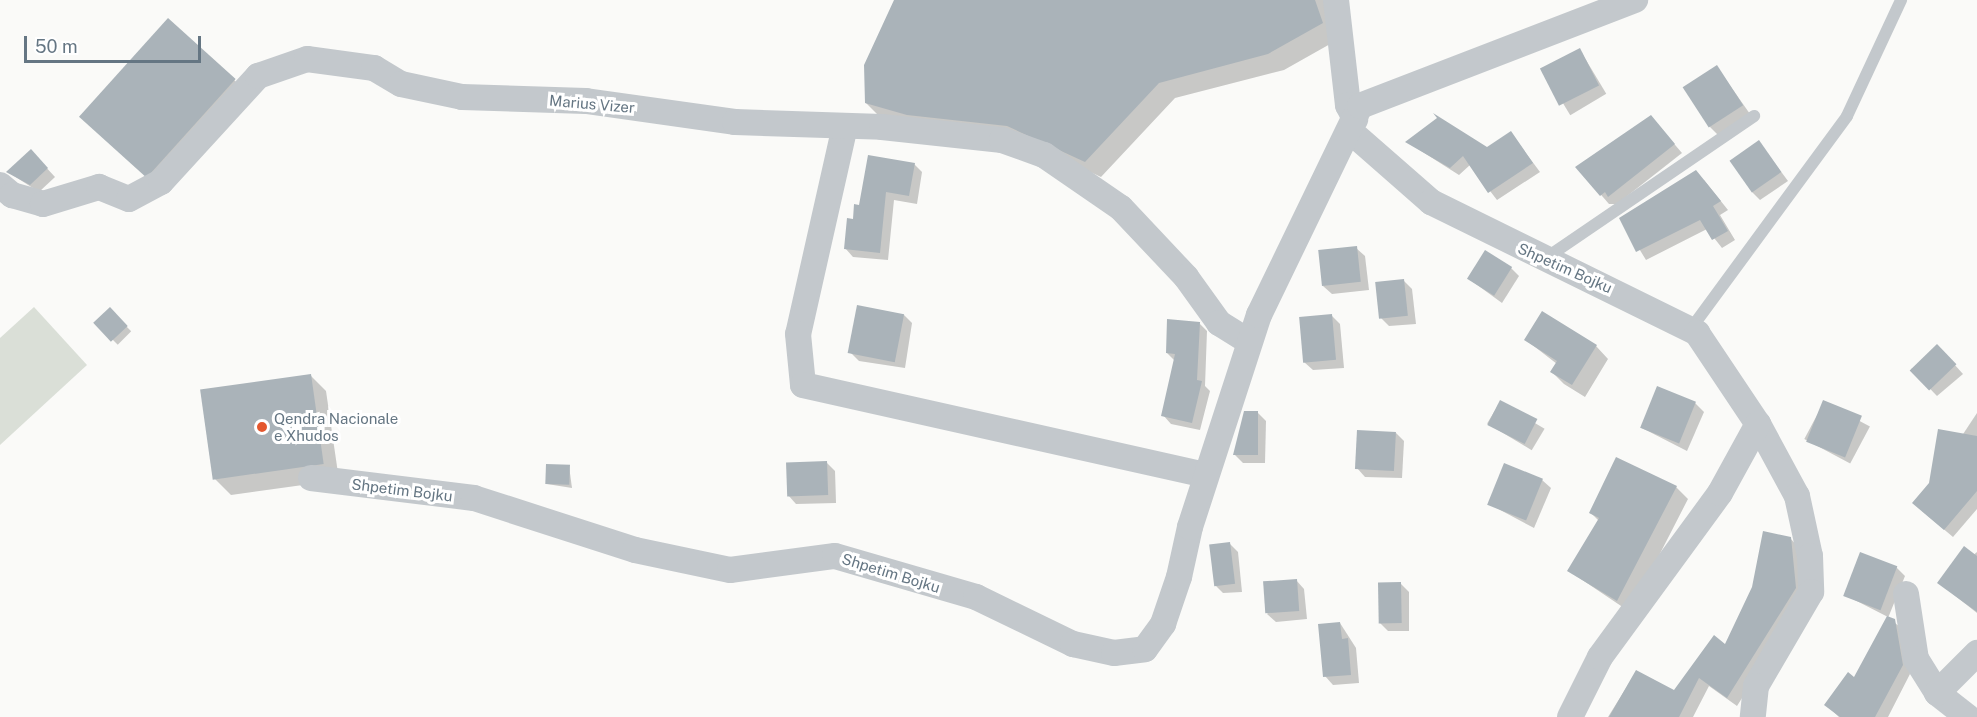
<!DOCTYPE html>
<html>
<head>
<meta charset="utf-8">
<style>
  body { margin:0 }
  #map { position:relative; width:1977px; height:717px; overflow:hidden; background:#fafaf8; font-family:"Public Sans",sans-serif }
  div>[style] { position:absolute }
  .green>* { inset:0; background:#dadfd7 }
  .shadow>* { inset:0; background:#0003; transform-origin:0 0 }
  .building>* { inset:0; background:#aab3b9; transform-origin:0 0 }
  .lane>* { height:12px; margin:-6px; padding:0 6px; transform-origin:6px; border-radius:6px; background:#c3c8cc }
  .street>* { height:26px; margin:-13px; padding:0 13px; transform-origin:13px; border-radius:13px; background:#c3c8cc }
  .dots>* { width:16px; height:16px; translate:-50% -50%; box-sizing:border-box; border:3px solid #fff; border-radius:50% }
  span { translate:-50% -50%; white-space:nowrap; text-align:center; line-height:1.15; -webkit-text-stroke:6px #fff; paint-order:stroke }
  .street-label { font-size:15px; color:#657683 }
  .poi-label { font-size:15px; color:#657683 }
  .left { translate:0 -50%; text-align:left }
  .scale { position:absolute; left:24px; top:36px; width:177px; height:27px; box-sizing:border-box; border:3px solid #657683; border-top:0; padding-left:8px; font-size:18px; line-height:21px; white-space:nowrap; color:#657683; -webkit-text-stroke:4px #fff; paint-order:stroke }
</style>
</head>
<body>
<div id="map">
  <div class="green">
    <i style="clip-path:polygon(34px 307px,87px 365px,0 445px,0 338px)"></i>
  </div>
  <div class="shadow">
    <i style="clip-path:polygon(895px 0,1324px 0,1339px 39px,1284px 70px,1175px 98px,1101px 177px,1024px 141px,882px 119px,866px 103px)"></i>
    <i style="left:1580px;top:50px;width:51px;height:42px;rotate:59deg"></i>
    <i style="clip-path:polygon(1717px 67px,1750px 114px,1718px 135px,1710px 127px)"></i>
    <i style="left:234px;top:80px;width:22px;height:136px;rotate:43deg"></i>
    <i style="clip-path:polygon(1651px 117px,1682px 153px,1617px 204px,1609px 204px,1577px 167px)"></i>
    <i style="clip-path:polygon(1511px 133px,1540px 172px,1497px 200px,1470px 165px,1459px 175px,1407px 142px,1487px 149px)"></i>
    <i style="clip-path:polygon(1759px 142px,1788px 181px,1760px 200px,1752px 192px)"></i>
    <i style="clip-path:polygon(31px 151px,55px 177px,39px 192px,8px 172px)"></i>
    <i style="clip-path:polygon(914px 164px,922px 172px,917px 204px,894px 200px,888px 260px,853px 257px,845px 248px,861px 206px)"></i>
    <i style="clip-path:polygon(1704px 180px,1728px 210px,1720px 215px,1735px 240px,1722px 248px,1707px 229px,1646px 260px,1621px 219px)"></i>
    <i style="clip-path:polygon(1356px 248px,1365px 256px,1369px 290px,1332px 294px,1323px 286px)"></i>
    <i style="clip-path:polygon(1511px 268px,1519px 276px,1502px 303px,1469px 279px)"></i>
    <i style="clip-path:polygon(1403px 280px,1412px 289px,1416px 324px,1389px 326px,1381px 318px)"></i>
    <i style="left:110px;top:310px;width:30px;height:19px;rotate:45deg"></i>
    <i style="clip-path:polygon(904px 315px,912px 323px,905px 368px,859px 361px,850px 352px)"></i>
    <i style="clip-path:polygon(1331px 315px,1340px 324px,1344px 368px,1313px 370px,1304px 362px)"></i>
    <i style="clip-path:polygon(1198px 322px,1207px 331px,1205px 386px,1210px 391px,1200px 430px,1171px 424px,1163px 415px,1175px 361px,1167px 353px)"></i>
    <i style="clip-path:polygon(1526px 340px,1596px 346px,1608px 359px,1585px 397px,1564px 384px,1552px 372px,1557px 364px)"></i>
    <i style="clip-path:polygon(1945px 354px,1963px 374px,1937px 396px,1911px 369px)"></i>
    <i style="clip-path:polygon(310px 375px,326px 391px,339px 480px,231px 495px,215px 479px)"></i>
    <i style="left:1500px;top:402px;width:52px;height:25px;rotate:31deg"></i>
    <i style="left:1824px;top:402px;width:52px;height:42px;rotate:28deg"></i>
    <i style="clip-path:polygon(1695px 403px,1704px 412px,1687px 451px,1642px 428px)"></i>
    <i style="clip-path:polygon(1257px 412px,1266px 421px,1265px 463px,1243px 463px,1235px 455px)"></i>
    <i style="clip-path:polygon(1977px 413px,1977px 509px,1953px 537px,1922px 511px,1930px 484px)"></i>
    <i style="clip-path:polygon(1396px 433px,1404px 441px,1402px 478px,1365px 477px,1357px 468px)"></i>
    <i style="clip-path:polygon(827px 463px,835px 471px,836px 503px,796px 504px,788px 495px)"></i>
    <i style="clip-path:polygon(569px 466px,572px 488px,547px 484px)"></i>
    <i style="clip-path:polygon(1542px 480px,1551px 488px,1534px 528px,1489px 504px)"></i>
    <i style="clip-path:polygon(1676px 487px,1688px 499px,1630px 612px,1569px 571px,1599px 521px,1591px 513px)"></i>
    <i style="clip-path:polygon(1790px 538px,1799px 548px,1805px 598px,1737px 706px,1709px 686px,1693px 717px,1608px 717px,1636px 672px,1674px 692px,1726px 646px)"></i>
    <i style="clip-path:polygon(1230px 544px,1238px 552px,1242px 592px,1223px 593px,1215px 585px)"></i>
    <i style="clip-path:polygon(1977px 552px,1977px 613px,1939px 583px)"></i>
    <i style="clip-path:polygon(1896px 567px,1905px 576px,1888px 618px,1903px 629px,1910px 674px,1888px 717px,1839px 717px,1826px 705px,1855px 679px,1888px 617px,1845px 595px)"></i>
    <i style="clip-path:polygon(1296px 580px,1304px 589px,1307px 619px,1276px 622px,1267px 614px)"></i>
    <i style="clip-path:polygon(1400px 583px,1409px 592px,1409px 631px,1388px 631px,1380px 623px)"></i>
    <i style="clip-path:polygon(1340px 623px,1356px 648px,1359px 683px,1333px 685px,1325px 676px)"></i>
  </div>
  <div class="building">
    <i style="clip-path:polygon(894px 0,1315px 0,1323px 23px,1268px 54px,1159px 83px,1085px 162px,1007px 126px,907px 115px,865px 103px,864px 65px)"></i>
    <i style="left:168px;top:18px;width:91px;height:133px;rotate:42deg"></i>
    <i style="left:1580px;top:48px;width:42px;height:45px;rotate:63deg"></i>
    <i style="left:1717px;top:65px;width:48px;height:41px;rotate:57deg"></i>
    <i style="clip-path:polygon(1433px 113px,1487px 147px,1511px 131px,1533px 163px,1488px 193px,1463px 156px,1450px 168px,1405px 142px,1437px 118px)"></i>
    <i style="clip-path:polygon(1651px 115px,1675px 144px,1608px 197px,1605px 192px,1600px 196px,1575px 167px)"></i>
    <i style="left:1759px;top:140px;width:39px;height:36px;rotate:55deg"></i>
    <i style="clip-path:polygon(31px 149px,48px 168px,30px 185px,6px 172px)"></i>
    <i style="clip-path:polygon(868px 155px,915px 163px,909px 196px,886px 192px,880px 253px,844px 249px,847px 218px,853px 219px,854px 204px,859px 205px)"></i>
    <i style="clip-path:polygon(1696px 170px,1721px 201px,1713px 206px,1728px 231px,1712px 240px,1700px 220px,1636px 252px,1619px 218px)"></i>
    <i style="left:1357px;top:246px;width:36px;height:39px;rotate:84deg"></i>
    <i style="left:1485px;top:250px;width:32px;height:34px;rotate:32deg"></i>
    <i style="left:1404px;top:279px;width:37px;height:29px;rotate:84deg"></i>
    <i style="left:857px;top:305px;width:48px;height:49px;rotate:11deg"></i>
    <i style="left:110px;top:307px;width:26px;height:23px;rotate:47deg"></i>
    <i style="clip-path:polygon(1542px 311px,1597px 345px,1572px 385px,1550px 372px,1557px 361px,1524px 340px)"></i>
    <i style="left:1332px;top:314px;width:46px;height:33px;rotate:85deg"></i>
    <i style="clip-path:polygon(1167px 319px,1200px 322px,1197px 380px,1202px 381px,1192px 423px,1161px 416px,1175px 354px,1166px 353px)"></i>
    <i style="left:1937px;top:344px;width:28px;height:38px;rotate:46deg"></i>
    <i style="left:311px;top:374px;width:91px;height:112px;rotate:82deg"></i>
    <i style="left:1657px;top:386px;width:42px;height:45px;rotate:22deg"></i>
    <i style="left:1500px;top:400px;width:42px;height:28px;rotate:27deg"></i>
    <i style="left:1823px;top:400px;width:42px;height:45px;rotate:22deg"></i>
    <i style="clip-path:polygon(1244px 411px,1258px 411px,1258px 455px,1233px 455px)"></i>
    <i style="clip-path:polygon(1938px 429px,1977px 436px,1977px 491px,1944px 530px,1912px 503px,1929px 483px)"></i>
    <i style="left:1357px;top:430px;width:39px;height:39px;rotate:3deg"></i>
    <i style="clip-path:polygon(1616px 457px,1677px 486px,1617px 601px,1567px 571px,1599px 518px,1589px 513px)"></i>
    <i style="left:827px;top:461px;width:34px;height:41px;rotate:88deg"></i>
    <i style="left:1504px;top:463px;width:42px;height:45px;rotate:22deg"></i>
    <i style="left:546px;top:464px;width:24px;height:20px;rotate:2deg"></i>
    <i style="clip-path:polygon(1763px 531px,1791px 537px,1796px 588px,1727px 698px,1699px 678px,1679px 717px,1609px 717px,1636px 670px,1674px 690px,1714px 635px,1725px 644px,1752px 587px)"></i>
    <i style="left:1230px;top:542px;width:42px;height:21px;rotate:83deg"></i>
    <i style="clip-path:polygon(1964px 546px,1977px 556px,1977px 612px,1937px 583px)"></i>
    <i style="left:1860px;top:552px;width:40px;height:47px;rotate:21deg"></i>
    <i style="left:1297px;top:579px;width:32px;height:34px;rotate:86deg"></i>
    <i style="left:1401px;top:582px;width:41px;height:23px;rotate:89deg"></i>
    <i style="clip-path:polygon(1887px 616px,1895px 619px,1903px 665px,1875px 717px,1840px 717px,1824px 705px,1848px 672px,1854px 677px)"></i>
    <i style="clip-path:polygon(1340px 622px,1342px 639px,1348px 638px,1351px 675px,1323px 677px,1318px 624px)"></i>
  </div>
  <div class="lane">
    <i style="left:1546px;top:258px;width:252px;rotate:-34.3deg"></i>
    <i style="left:1690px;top:330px;width:265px;rotate:-53.7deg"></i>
    <i style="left:1847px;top:116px;width:128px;rotate:-65deg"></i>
  </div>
  <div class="street">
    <i style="left:1336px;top:0;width:106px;rotate:83.5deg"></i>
    <i style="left:1348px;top:105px;width:16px;rotate:63deg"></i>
    <i style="left:845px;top:126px;width:213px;rotate:102.7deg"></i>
    <i style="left:798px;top:334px;width:51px;rotate:84.4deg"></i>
    <i style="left:803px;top:385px;width:413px;rotate:12.6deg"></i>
    <i style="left:1350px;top:131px;width:108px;rotate:41.2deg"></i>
    <i style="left:1431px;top:202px;width:297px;rotate:26.2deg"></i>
    <i style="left:1697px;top:333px;width:110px;rotate:56.2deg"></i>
    <i style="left:1758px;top:424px;width:82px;rotate:61.6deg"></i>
    <i style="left:1797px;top:496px;width:61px;rotate:77.8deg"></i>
    <i style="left:1810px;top:556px;width:36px;rotate:88deg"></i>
    <i style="left:1811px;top:592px;width:109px;rotate:120.3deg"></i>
    <i style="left:1756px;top:686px;width:31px;rotate:96deg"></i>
    <i style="left:0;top:185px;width:16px;rotate:40deg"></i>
    <i style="left:12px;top:195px;width:32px;rotate:16deg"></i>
    <i style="left:43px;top:204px;width:59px;rotate:-16.9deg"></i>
    <i style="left:99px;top:187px;width:32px;rotate:22deg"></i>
    <i style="left:129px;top:199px;width:36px;rotate:-28deg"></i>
    <i style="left:161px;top:182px;width:144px;rotate:-47.5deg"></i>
    <i style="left:258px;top:76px;width:52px;rotate:-19.1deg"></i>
    <i style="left:307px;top:59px;width:68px;rotate:7.7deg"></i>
    <i style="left:374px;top:68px;width:31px;rotate:31deg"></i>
    <i style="left:401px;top:84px;width:62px;rotate:12deg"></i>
    <i style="left:462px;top:97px;width:124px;rotate:1.8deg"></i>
    <i style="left:586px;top:101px;width:150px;rotate:8deg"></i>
    <i style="left:735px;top:122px;width:147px;rotate:1.9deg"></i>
    <i style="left:882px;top:127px;width:121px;rotate:6.2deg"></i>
    <i style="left:1002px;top:140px;width:45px;rotate:19.7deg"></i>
    <i style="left:1044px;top:155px;width:93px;rotate:34.5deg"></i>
    <i style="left:1121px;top:208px;width:95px;rotate:46.7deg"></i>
    <i style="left:1186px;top:277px;width:57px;rotate:54.3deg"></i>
    <i style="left:1219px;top:323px;width:36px;rotate:32deg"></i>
    <i style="left:311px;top:478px;width:164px;rotate:7deg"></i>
    <i style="left:474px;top:498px;width:169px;rotate:17.9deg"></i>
    <i style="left:635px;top:550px;width:97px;rotate:11.9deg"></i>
    <i style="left:730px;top:570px;width:106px;rotate:-7.6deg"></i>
    <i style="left:835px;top:556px;width:147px;rotate:16.2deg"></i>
    <i style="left:976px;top:597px;width:108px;rotate:25.9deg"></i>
    <i style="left:1073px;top:644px;width:42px;rotate:12.4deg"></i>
    <i style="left:1114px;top:653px;width:31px;rotate:-7deg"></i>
    <i style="left:1145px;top:649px;width:31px;rotate:-54deg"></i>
    <i style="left:1163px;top:624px;width:50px;rotate:-71.2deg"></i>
    <i style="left:1179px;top:577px;width:51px;rotate:-77.6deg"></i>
    <i style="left:1190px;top:527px;width:223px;rotate:-72deg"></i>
    <i style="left:1259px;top:315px;width:232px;rotate:-64.2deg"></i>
    <i style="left:1360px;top:106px;width:295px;rotate:-21.1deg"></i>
    <i style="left:1906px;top:594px;width:66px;rotate:81.3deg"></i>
    <i style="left:1916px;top:659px;width:40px;rotate:58deg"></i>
    <i style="left:1937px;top:693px;width:39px;rotate:38deg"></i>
    <i style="left:1937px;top:693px;width:57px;rotate:-45deg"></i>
    <i style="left:1570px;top:717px;width:67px;rotate:-63.4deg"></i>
    <i style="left:1600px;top:657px;width:203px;rotate:-53.8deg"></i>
    <i style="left:1720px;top:493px;width:79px;rotate:-61.2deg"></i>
  </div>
  <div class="dots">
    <i style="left:262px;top:427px;background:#e4572e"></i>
  </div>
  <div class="street-label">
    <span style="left:592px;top:104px;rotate:5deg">Marius Vizer</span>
    <span style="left:1565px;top:268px;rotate:24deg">Shpetim Bojku</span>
    <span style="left:402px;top:490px;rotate:7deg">Shpetim Bojku</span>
    <span style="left:891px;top:573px;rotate:17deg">Shpetim Bojku</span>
  </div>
  <div class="poi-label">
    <span class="left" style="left:274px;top:427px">Qendra Nacionale<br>e Xhudos</span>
  </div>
  <div class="scale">50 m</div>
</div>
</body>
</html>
